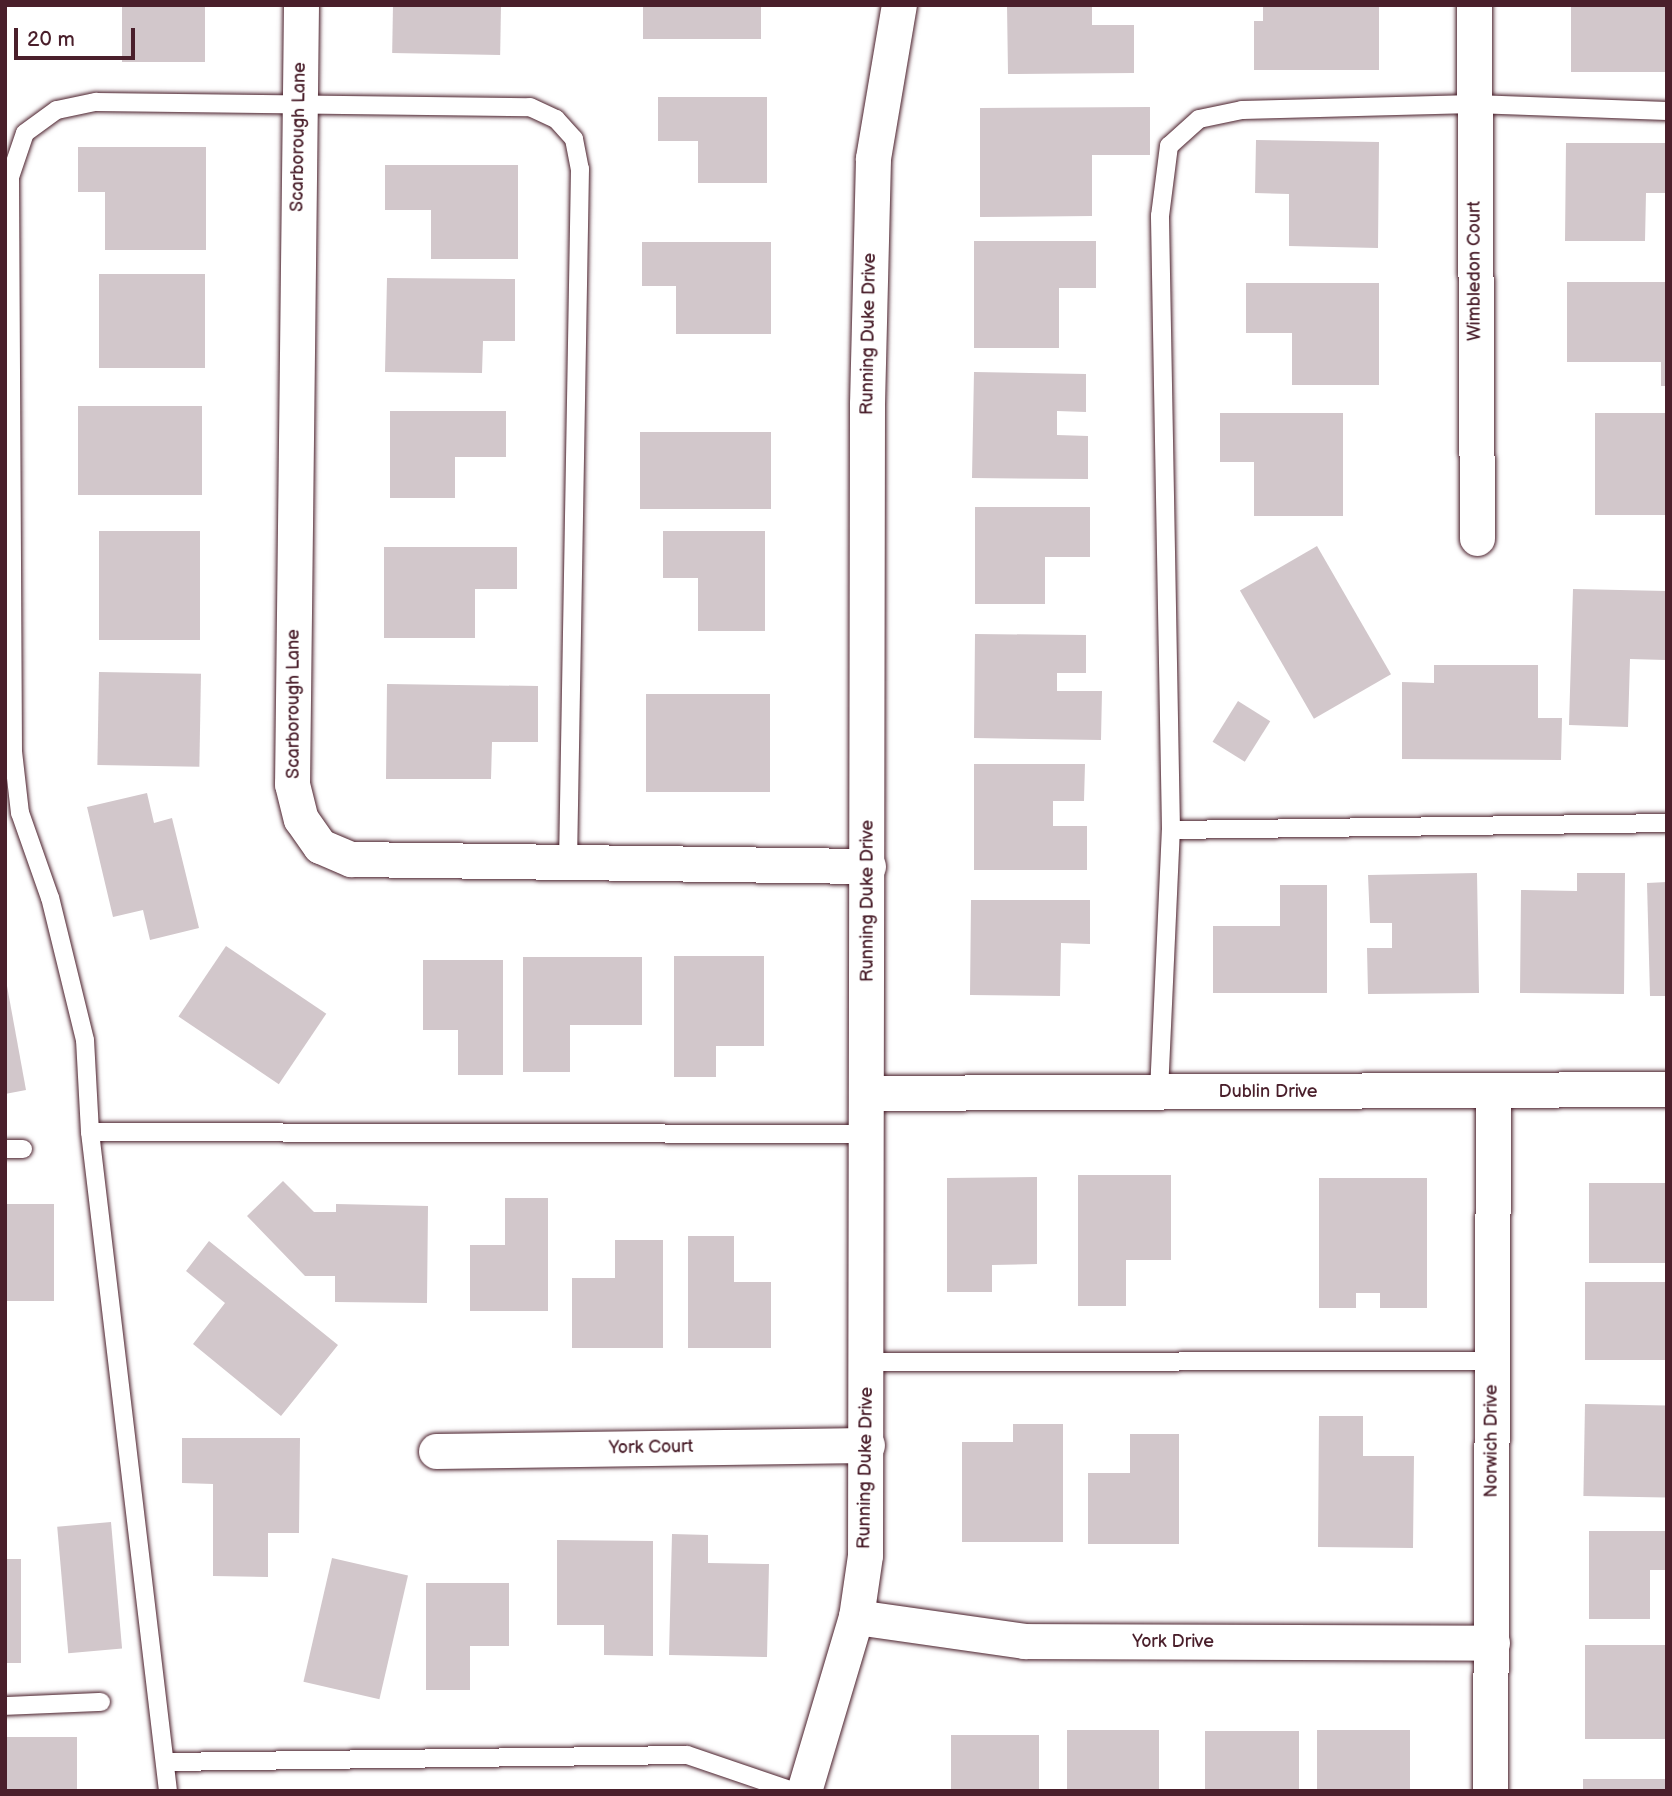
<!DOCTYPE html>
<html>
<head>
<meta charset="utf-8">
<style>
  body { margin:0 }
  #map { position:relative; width:1672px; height:1796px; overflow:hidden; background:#fff; font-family:"Balsamiq Sans",sans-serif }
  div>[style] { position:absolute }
  .building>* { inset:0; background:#d2c7cb; transform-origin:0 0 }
  .roads { filter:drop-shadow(0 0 2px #4a1f2b) drop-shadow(0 0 2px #4a1f2b) }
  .service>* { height:18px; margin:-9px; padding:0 9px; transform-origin:9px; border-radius:9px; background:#fff }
  .minor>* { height:35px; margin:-17.5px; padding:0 17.5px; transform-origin:17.5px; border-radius:17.5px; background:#fff }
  span { translate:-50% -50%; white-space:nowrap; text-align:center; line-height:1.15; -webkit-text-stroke:7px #fff; paint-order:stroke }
  .street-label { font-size:18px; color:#4a1f2b }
  .frame { position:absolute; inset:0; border:7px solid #4a1f2b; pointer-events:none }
  .scale { position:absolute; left:14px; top:28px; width:121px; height:32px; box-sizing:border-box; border:4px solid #4a1f2b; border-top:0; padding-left:9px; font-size:21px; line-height:24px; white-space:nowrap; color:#4a1f2b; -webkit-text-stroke:5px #fff; paint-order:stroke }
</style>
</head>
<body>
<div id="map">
  <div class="building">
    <i style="left:122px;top:5px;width:83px;height:57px"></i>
    <i style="left:393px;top:5px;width:108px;height:48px;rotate:1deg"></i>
    <i style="left:643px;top:5px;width:118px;height:34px"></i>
    <i style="clip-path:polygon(1007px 5px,1092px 5px,1092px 25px,1134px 25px,1134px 73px,1008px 74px)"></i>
    <i style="clip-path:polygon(1263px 5px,1379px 5px,1379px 70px,1254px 70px,1254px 21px,1263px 21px)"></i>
    <i style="left:1571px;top:5px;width:96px;height:67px"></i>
    <i style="clip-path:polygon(658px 97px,767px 97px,767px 183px,698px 183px,698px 141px,658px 141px)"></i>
    <i style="clip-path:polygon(1150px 107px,1150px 155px,1092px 155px,1092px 216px,980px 217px,980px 108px)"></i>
    <i style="clip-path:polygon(1256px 140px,1379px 142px,1378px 248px,1289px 246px,1289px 194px,1255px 193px)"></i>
    <i style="clip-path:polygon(1566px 143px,1667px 143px,1667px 193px,1646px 193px,1645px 241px,1565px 241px)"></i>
    <i style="clip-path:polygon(78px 147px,206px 147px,206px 250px,105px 250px,105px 192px,78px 192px)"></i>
    <i style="clip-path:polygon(385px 165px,518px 165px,518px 259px,431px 259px,431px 210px,385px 210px)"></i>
    <i style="clip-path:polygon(974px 241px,1096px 241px,1096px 288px,1059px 288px,1059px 348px,974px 348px)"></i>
    <i style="clip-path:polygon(642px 242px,771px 242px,771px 334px,676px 334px,676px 286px,642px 286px)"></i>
    <i style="left:99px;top:274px;width:106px;height:94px"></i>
    <i style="clip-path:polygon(387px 278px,515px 279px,515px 341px,483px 341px,482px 373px,385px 372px)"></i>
    <i style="clip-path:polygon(1567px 282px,1667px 282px,1667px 386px,1661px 386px,1661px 362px,1567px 362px)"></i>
    <i style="clip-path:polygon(1246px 283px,1379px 283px,1379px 385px,1292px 385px,1292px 333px,1246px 333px)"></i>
    <i style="clip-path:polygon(974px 372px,1086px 374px,1086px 412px,1057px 411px,1057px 435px,1088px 436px,1088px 479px,972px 478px)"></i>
    <i style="left:78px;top:406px;width:124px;height:89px"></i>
    <i style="clip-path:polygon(390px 411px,506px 411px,506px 457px,455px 457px,455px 498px,390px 498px)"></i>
    <i style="clip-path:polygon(1220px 413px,1343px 413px,1343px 516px,1254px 516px,1254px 462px,1220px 462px)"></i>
    <i style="left:1595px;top:413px;width:72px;height:102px"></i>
    <i style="left:640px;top:432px;width:131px;height:77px"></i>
    <i style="clip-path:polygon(975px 507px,1090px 507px,1090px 557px,1045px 557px,1045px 604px,975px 604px)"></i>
    <i style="left:99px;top:531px;width:101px;height:109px"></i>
    <i style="clip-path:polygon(663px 531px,765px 531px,765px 631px,698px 631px,698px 578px,663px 578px)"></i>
    <i style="left:1317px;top:546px;width:148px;height:89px;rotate:60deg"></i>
    <i style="clip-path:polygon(384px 547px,517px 547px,517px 589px,475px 589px,475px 638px,384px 638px)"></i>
    <i style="clip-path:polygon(1573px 589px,1667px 591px,1666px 660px,1630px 659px,1628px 727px,1569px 725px)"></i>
    <i style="clip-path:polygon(975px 634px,1086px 635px,1086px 673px,1057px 673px,1057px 691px,1102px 691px,1101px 740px,974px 738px)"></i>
    <i style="clip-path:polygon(1434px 665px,1538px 665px,1538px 718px,1562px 718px,1561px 760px,1402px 759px,1402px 682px,1434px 683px)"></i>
    <i style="left:99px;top:672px;width:102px;height:93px;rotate:1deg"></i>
    <i style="clip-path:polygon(387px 684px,538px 686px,538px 742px,492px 742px,491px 779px,386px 779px)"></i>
    <i style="left:646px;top:694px;width:124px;height:98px"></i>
    <i style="left:1238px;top:701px;width:38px;height:48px;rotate:32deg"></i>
    <i style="clip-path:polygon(974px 764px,1085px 764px,1084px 801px,1053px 801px,1053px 826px,1087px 826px,1087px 870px,974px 870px)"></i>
    <i style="clip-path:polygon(147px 793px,154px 823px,172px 818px,199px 928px,150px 940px,143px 910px,113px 917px,87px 807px)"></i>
    <i style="clip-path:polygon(1477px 873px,1479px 993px,1368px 994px,1367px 948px,1392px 948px,1392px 923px,1370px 923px,1368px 875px)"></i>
    <i style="clip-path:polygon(1577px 873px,1625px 873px,1624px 994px,1520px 993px,1521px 890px,1577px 891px)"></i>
    <i style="clip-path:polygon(1667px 882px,1667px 996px,1650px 996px,1647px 883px)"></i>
    <i style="clip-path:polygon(1280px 885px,1327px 885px,1327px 993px,1213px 993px,1213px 926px,1280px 926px)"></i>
    <i style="clip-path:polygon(971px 900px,1090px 900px,1090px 944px,1061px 943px,1060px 996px,970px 995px)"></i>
    <i style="left:226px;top:946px;width:121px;height:85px;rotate:34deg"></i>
    <i style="clip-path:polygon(674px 956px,764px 956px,764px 1046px,716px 1046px,716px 1077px,674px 1077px)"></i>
    <i style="clip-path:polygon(523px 957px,642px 957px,642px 1025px,570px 1025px,570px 1072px,523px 1072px)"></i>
    <i style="clip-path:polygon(423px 960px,503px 960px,503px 1075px,458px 1075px,458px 1030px,423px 1030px)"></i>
    <i style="clip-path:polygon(5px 975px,26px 1090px,5px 1094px)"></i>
    <i style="clip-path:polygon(1078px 1175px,1171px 1175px,1171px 1260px,1126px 1260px,1126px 1306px,1078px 1306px)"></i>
    <i style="clip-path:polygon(1037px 1177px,1037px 1264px,992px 1265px,992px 1292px,947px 1292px,947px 1178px)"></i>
    <i style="clip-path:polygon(1319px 1178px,1427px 1178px,1427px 1308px,1380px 1308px,1380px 1293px,1356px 1293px,1356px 1308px,1319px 1308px)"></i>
    <i style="clip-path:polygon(283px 1181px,314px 1212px,336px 1212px,336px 1204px,428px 1206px,427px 1303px,335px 1302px,335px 1276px,305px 1276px,247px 1216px)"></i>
    <i style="left:1589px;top:1183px;width:78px;height:80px"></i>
    <i style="clip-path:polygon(505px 1198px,548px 1198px,548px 1311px,470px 1311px,470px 1245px,505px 1245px)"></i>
    <i style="left:5px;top:1204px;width:49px;height:97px"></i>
    <i style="clip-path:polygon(688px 1236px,734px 1236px,734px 1282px,771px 1282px,771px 1348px,688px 1348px)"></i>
    <i style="clip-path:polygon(615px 1240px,663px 1240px,663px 1348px,572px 1348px,572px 1278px,615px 1278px)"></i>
    <i style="clip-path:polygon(209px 1241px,338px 1345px,281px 1416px,193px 1344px,225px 1303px,186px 1271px)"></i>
    <i style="left:1585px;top:1282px;width:82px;height:78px"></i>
    <i style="left:1585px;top:1404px;width:82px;height:92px;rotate:1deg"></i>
    <i style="clip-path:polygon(1319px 1416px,1363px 1416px,1363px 1456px,1414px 1456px,1413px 1548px,1318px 1547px)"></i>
    <i style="clip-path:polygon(1013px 1424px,1063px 1424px,1063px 1542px,962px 1542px,962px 1442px,1013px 1442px)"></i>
    <i style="clip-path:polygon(1130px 1434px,1179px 1434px,1179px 1544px,1088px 1544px,1088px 1473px,1130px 1473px)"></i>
    <i style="clip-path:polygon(182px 1438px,300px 1438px,299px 1533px,268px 1533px,268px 1577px,213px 1576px,213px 1484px,182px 1483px)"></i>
    <i style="left:111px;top:1522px;width:127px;height:54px;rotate:85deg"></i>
    <i style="clip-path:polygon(1589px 1531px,1667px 1531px,1667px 1570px,1650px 1570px,1650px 1619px,1589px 1619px)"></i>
    <i style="clip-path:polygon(672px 1534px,708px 1535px,708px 1563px,769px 1564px,767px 1657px,669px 1655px)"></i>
    <i style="clip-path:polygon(557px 1540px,653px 1541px,653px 1656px,604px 1655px,604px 1625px,557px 1625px)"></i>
    <i style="left:332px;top:1558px;width:78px;height:127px;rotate:13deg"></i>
    <i style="left:5px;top:1559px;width:16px;height:104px"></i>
    <i style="clip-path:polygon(426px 1583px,509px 1583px,509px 1646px,470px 1646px,470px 1690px,426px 1690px)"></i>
    <i style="left:1585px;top:1645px;width:82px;height:94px"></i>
    <i style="left:1067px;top:1730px;width:92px;height:61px"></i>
    <i style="left:1317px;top:1730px;width:93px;height:61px"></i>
    <i style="left:1205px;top:1731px;width:94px;height:60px"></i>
    <i style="left:951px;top:1735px;width:88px;height:56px"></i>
    <i style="left:5px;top:1737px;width:72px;height:54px"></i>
    <i style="left:1583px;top:1779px;width:84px;height:12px"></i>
  </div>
  <div class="roads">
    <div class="service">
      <i style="left:1171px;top:830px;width:496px;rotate:-0.8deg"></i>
      <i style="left:1159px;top:1092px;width:262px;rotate:-87.4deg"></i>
      <i style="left:1171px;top:830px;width:614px;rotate:-91.03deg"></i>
      <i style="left:1160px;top:216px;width:71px;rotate:-82.7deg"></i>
      <i style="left:1169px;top:146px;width:40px;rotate:-42deg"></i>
      <i style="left:1199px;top:119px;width:44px;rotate:-11.8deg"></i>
      <i style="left:1242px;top:110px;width:232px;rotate:-1.5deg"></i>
      <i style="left:1474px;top:104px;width:193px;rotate:2.1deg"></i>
      <i style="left:90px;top:1132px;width:778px;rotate:0.15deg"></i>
      <i style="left:5px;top:1149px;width:18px"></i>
      <i style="left:867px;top:1362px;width:625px;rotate:-0.09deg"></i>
      <i style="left:5px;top:1706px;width:96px;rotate:-2.4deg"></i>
      <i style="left:165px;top:1762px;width:522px;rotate:-0.77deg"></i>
      <i style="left:687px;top:1755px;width:112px;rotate:18.8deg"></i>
      <i style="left:168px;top:1791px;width:664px;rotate:-96.75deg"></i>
      <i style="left:90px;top:1132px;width:92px;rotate:-93.1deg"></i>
      <i style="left:85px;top:1040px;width:146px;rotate:-103.8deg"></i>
      <i style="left:50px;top:898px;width:90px;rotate:-109.4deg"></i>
      <i style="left:20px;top:813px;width:61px;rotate:-96.5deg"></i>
      <i style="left:13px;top:752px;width:575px;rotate:-90.3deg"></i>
      <i style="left:10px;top:177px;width:46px;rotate:-71.2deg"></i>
      <i style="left:25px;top:133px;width:39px;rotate:-36deg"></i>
      <i style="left:57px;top:110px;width:40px;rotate:-12deg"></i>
      <i style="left:96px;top:102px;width:434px;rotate:0.7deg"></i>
      <i style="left:530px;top:107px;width:29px;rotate:25deg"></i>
      <i style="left:556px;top:119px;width:27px;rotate:48deg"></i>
      <i style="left:574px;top:139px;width:31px;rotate:79deg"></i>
      <i style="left:580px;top:169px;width:694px;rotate:90.99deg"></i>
    </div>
    <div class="minor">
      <i style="left:301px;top:5px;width:779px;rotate:90.66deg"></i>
      <i style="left:292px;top:784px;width:36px;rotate:76deg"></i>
      <i style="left:301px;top:819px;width:33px;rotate:55deg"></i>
      <i style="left:320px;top:846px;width:34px;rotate:23deg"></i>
      <i style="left:351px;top:859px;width:517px;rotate:0.78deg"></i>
      <i style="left:1474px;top:5px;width:533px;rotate:89.68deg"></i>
      <i style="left:868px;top:1093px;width:799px;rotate:-0.29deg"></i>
      <i style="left:436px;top:1451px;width:431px;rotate:-0.8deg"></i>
      <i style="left:856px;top:1617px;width:170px;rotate:8.1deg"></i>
      <i style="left:1024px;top:1641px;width:468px;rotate:0.2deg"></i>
      <i style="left:804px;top:1791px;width:182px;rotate:-73.4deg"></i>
      <i style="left:856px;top:1617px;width:63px;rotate:-81.7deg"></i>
      <i style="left:865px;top:1555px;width:1151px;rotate:-89.9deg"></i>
      <i style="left:867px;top:404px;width:246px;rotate:-88.6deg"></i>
      <i style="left:873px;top:158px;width:155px;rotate:-80.4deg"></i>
      <i style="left:1490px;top:1791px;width:699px;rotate:-89.75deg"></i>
    </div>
  </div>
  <div class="street-label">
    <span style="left:299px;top:137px;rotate:-89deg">Scarborough Lane</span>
    <span style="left:1475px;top:271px;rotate:-90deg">Wimbledon Court</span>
    <span style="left:869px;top:334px;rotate:-89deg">Running Duke Drive</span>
    <span style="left:294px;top:704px;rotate:-90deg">Scarborough Lane</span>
    <span style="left:868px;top:901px;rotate:-90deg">Running Duke Drive</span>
    <span style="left:1268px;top:1092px">Dublin Drive</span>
    <span style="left:1492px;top:1441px;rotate:-90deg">Norwich Drive</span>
    <span style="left:651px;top:1448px;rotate:-1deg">York Court</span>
    <span style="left:866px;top:1468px;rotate:-89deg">Running Duke Drive</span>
    <span style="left:1173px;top:1642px">York Drive</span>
  </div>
  <div class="frame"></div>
  <div class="scale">20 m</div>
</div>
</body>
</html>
